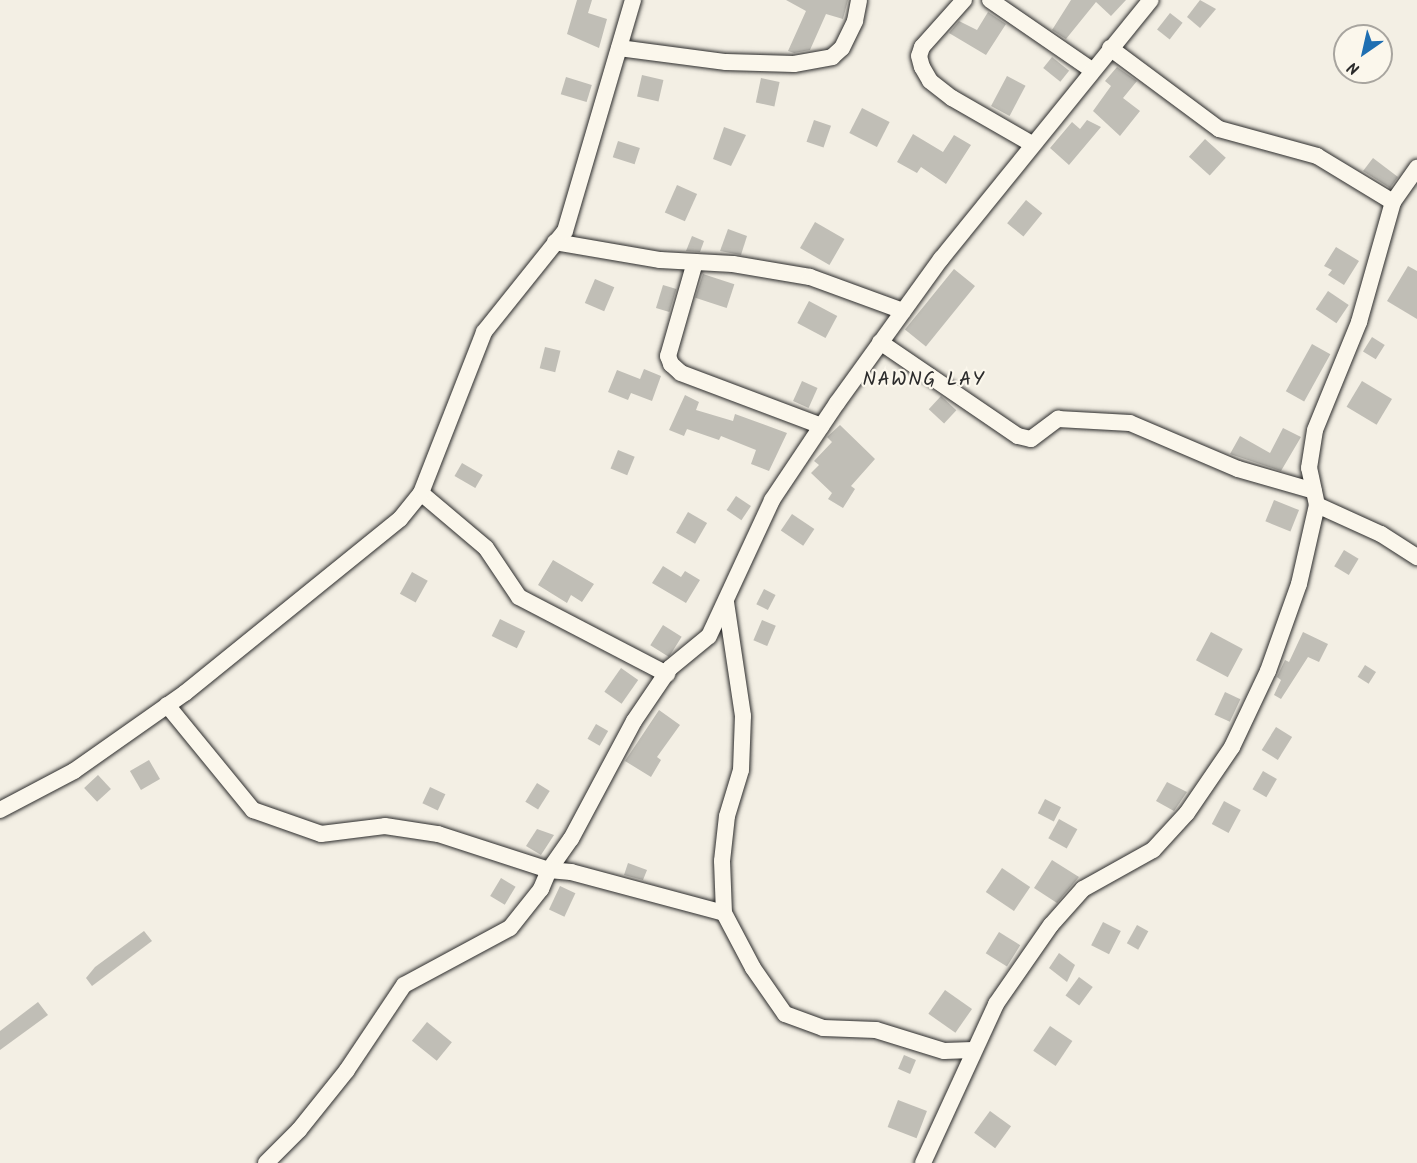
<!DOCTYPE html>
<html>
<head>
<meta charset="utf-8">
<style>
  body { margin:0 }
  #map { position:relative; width:1417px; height:1163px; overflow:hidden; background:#f3efe4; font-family:Kalam,sans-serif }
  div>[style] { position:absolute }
  .building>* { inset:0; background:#c0beb6; transform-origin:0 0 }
  .roads { filter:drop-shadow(0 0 2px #2b2b2b) drop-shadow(0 0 2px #2b2b2b) }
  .minor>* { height:16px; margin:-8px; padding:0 8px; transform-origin:8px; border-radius:8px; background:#fbf7ec }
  span { translate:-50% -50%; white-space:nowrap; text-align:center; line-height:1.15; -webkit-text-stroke:4.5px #fbf7ec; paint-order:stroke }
  .quarter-label { font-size:20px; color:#2b2b2b; letter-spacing:1.5px }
  .north { position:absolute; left:1333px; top:24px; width:60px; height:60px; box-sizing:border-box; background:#fbf7ec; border:2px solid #a8a59f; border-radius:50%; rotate:214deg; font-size:16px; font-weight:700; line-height:24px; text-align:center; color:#2b2b2b }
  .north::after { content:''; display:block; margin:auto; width:21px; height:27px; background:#1f6fb2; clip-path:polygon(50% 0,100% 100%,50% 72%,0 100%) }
</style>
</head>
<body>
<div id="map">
  <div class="building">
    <i style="clip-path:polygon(577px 0,592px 0,588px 13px,607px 19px,599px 48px,567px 34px)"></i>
    <i style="clip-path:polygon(786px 0,848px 0,843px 19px,826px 14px,810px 50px,794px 53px,788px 51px,806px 11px)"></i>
    <i style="clip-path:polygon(1071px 0,1126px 0,1111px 16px,1096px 2px,1066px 39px,1052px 30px)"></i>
    <i style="clip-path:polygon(1200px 0,1216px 9px,1200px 28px,1187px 17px)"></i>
    <i style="clip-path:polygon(988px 12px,1006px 24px,986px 55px,949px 33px,959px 21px,977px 30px)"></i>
    <i style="left:1170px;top:13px;width:16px;height:21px;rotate:38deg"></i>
    <i style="left:1052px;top:57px;width:22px;height:14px;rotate:39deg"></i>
    <i style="clip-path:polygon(1117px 67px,1137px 81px,1123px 98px,1140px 111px,1120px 136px,1093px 111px,1111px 86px,1105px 81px)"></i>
    <i style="left:642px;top:75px;width:22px;height:22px;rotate:13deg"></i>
    <i style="left:1007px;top:76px;width:21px;height:34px;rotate:28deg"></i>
    <i style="left:566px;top:77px;width:27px;height:18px;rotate:17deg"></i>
    <i style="left:761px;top:78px;width:19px;height:25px;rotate:12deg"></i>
    <i style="left:862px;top:108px;width:31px;height:28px;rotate:27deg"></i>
    <i style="left:814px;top:120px;width:18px;height:23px;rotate:19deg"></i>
    <i style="clip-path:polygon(1087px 120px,1101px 127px,1069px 165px,1050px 148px,1072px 122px,1080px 129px)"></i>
    <i style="clip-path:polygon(724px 127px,746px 135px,731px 166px,713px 159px)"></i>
    <i style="clip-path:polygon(913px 134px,943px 152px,954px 135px,971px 145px,946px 184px,921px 167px,917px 173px,897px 162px)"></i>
    <i style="left:1205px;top:139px;width:28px;height:24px;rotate:42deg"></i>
    <i style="left:618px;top:141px;width:23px;height:17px;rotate:18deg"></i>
    <i style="clip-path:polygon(1373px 158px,1398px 177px,1390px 188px,1363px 171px)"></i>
    <i style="left:677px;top:185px;width:22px;height:30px;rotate:24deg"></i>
    <i style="left:1026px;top:200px;width:21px;height:30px;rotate:39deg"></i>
    <i style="left:815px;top:222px;width:34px;height:30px;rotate:30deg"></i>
    <i style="clip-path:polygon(728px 229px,747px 236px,741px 255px,720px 251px)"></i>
    <i style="clip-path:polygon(692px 236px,704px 241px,700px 252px,686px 251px)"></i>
    <i style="clip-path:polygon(1336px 247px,1359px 261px,1344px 285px,1328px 275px,1332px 270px,1324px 266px)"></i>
    <i style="clip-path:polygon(1408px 266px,1417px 271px,1417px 319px,1387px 301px)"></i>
    <i style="left:954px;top:269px;width:27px;height:78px;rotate:39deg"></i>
    <i style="left:703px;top:274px;width:33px;height:25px;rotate:18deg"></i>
    <i style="left:595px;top:279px;width:21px;height:26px;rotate:23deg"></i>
    <i style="left:663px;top:285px;width:14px;height:24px;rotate:17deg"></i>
    <i style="left:1328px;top:291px;width:25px;height:22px;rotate:34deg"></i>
    <i style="left:809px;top:301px;width:32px;height:25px;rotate:28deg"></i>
    <i style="left:1372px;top:337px;width:15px;height:17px;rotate:32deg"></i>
    <i style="left:1312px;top:344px;width:21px;height:54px;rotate:29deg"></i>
    <i style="left:545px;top:347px;width:16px;height:22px;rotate:14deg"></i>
    <i style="clip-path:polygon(644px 369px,661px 376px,652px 401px,631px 393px,628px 400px,608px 392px,617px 370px,640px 379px)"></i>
    <i style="left:802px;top:381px;width:17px;height:22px;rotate:24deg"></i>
    <i style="left:1362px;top:381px;width:35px;height:30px;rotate:31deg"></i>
    <i style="clip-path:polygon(685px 395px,699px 402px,696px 410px,733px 421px,735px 414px,787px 433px,769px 471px,751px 464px,756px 450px,721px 436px,719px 440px,687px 429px,684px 436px,669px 430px)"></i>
    <i style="left:941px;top:396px;width:21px;height:18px;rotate:43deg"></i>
    <i style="clip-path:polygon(840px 425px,875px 459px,851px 486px,855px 489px,843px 508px,828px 499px,832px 493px,811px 473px,819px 465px,814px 461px,832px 442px,827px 437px)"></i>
    <i style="clip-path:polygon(1283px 428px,1301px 437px,1281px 471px,1230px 454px,1240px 436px,1270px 453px)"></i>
    <i style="left:618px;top:450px;width:18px;height:20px;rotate:22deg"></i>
    <i style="left:462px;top:463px;width:24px;height:15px;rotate:30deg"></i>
    <i style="left:736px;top:496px;width:18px;height:17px;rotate:34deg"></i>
    <i style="left:1274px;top:500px;width:27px;height:23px;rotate:22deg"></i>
    <i style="left:688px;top:512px;width:22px;height:24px;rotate:30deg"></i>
    <i style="left:792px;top:514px;width:27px;height:20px;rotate:34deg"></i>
    <i style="left:1344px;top:550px;width:17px;height:19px;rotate:31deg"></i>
    <i style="clip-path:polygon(553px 560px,594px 584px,582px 602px,571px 595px,567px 603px,538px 585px)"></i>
    <i style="clip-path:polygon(663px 566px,681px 577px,685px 571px,700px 580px,686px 603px,652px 583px)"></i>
    <i style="left:412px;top:572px;width:18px;height:25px;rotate:29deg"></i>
    <i style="left:764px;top:589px;width:13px;height:17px;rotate:27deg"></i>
    <i style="left:500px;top:619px;width:28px;height:19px;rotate:26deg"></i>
    <i style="left:762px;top:620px;width:15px;height:22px;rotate:23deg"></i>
    <i style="left:663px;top:625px;width:22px;height:24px;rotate:32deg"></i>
    <i style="left:1211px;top:632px;width:36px;height:32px;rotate:28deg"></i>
    <i style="clip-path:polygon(1303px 632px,1328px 644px,1319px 662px,1308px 657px,1281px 699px,1274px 695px,1281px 680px,1277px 677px,1285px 660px,1289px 662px)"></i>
    <i style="left:1365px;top:665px;width:13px;height:14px;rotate:32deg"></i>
    <i style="left:621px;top:668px;width:21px;height:29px;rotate:35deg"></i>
    <i style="left:1225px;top:692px;width:17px;height:25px;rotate:25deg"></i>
    <i style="clip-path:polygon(659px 710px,680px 725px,657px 757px,661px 760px,651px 777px,625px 761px)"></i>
    <i style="left:596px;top:724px;width:14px;height:17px;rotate:30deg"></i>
    <i style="left:1276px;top:727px;width:19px;height:27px;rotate:32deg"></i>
    <i style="left:149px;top:760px;width:22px;height:22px;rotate:60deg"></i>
    <i style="left:1263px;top:771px;width:16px;height:21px;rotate:30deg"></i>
    <i style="left:98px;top:775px;width:19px;height:19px;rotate:47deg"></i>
    <i style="clip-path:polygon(1167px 782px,1187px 792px,1174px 811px,1156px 801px)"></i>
    <i style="left:537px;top:783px;width:15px;height:22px;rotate:32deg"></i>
    <i style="left:430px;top:787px;width:17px;height:18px;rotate:25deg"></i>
    <i style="left:1045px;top:799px;width:18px;height:16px;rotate:27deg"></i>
    <i style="left:1224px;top:801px;width:19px;height:26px;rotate:28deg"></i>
    <i style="left:1059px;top:819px;width:21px;height:22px;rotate:29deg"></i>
    <i style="clip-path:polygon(537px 829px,554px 835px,541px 855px,526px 846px)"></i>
    <i style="clip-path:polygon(1052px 860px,1079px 877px,1057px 903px,1034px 888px)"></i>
    <i style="clip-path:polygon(628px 863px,647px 870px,643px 880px,624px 875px)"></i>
    <i style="left:1002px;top:868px;width:34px;height:29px;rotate:34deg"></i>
    <i style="left:501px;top:878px;width:17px;height:21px;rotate:31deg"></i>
    <i style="left:560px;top:886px;width:17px;height:26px;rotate:25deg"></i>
    <i style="left:1103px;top:922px;width:20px;height:26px;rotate:27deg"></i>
    <i style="left:1137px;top:925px;width:13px;height:21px;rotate:29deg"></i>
    <i style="clip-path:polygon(144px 931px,152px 941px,92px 986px,86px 978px,95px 967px)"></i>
    <i style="left:999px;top:932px;width:25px;height:25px;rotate:32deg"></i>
    <i style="clip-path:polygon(1059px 953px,1075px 965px,1067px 982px,1049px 968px)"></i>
    <i style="left:1079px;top:977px;width:17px;height:23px;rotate:36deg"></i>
    <i style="left:945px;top:990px;width:33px;height:29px;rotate:35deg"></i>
    <i style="clip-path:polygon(38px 1002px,48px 1015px,0 1050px,0 1031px)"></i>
    <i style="left:427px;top:1022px;width:32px;height:24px;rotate:39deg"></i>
    <i style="left:1050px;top:1026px;width:27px;height:30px;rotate:34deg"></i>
    <i style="left:904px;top:1055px;width:13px;height:15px;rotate:23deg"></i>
    <i style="left:898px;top:1100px;width:31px;height:29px;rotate:21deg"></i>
    <i style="left:990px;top:1111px;width:26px;height:27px;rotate:36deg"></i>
  </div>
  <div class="roads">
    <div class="minor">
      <i style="left:964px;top:0;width:63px;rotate:131.8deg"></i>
      <i style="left:922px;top:47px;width:9px;rotate:108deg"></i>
      <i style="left:919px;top:56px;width:11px;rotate:75deg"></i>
      <i style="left:922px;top:67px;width:16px;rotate:60deg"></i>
      <i style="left:930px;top:81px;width:28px;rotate:38deg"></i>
      <i style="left:952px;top:98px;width:92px;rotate:29.9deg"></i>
      <i style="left:990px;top:0;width:124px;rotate:34.5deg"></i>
      <i style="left:619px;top:48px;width:108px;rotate:7.5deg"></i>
      <i style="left:726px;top:62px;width:68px;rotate:1.7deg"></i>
      <i style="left:794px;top:64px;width:39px;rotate:-10deg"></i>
      <i style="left:832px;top:57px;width:13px;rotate:-42deg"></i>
      <i style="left:842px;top:48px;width:30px;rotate:-64deg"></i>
      <i style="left:855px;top:21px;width:21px;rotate:-79deg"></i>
      <i style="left:1110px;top:48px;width:136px;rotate:36.6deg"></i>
      <i style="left:1219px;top:129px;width:102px;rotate:15.4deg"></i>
      <i style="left:1317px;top:156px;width:89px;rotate:31.2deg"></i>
      <i style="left:555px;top:242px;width:107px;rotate:9.7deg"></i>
      <i style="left:660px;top:260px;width:73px;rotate:3.1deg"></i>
      <i style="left:733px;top:264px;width:78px;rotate:9.6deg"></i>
      <i style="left:810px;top:277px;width:99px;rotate:20.1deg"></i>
      <i style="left:695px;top:262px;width:98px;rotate:106deg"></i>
      <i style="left:668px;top:356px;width:9px;rotate:69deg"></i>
      <i style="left:671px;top:364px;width:13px;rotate:42deg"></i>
      <i style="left:681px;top:373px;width:150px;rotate:20.7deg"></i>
      <i style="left:880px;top:342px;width:167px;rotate:34.3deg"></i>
      <i style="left:1018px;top:436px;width:13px;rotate:13deg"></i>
      <i style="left:1031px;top:439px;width:34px;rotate:-37deg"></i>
      <i style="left:1058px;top:419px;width:72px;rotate:3.2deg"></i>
      <i style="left:1130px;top:423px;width:117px;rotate:23.1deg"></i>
      <i style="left:1238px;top:469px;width:79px;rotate:16.1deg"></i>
      <i style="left:421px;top:493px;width:85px;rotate:40.2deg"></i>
      <i style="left:486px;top:548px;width:59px;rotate:56deg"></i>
      <i style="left:519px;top:597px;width:167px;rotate:27.5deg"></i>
      <i style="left:1317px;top:505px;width:70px;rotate:24.4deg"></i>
      <i style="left:1381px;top:534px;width:43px;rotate:32.6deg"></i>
      <i style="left:167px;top:705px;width:136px;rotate:50.7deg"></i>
      <i style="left:253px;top:810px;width:72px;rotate:19.4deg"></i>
      <i style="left:321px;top:834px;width:64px;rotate:-7.1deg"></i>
      <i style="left:385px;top:826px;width:54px;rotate:8.6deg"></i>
      <i style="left:438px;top:834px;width:117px;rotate:18deg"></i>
      <i style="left:549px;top:870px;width:38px;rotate:-55deg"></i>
      <i style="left:571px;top:839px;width:134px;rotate:-61.9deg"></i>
      <i style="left:634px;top:721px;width:64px;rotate:-55.8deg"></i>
      <i style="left:670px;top:668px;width:50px;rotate:-39.4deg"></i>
      <i style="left:709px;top:636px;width:150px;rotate:-65.1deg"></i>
      <i style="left:772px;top:500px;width:117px;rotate:-56.2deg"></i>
      <i style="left:837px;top:403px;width:178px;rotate:-54.2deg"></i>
      <i style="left:941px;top:259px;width:333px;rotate:-51deg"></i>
      <i style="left:0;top:810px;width:84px;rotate:-27.8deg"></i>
      <i style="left:74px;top:771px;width:136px;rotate:-35.1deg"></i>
      <i style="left:185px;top:693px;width:277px;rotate:-39deg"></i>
      <i style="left:400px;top:519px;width:33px;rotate:-51deg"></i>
      <i style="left:421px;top:493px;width:173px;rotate:-68.6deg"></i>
      <i style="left:484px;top:332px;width:129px;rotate:-51.3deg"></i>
      <i style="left:565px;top:231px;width:241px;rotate:-73.6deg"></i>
      <i style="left:724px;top:913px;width:52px;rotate:-92.2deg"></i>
      <i style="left:722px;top:861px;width:45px;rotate:-83.7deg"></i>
      <i style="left:727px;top:816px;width:48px;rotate:-73.1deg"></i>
      <i style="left:741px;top:770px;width:54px;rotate:-87.9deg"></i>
      <i style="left:743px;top:716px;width:115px;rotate:-98.5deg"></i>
      <i style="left:266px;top:1163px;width:47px;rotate:-45deg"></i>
      <i style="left:299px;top:1130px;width:77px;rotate:-51.3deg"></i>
      <i style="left:347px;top:1070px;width:102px;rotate:-56.2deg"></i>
      <i style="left:404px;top:985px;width:120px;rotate:-28.3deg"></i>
      <i style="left:510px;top:928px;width:50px;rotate:-51.5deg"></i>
      <i style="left:541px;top:889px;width:21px;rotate:-67deg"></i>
      <i style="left:549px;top:870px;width:22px;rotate:5deg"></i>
      <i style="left:571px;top:872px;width:158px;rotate:15deg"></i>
      <i style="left:724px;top:913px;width:62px;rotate:62.2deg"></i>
      <i style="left:753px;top:968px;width:56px;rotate:55.2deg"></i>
      <i style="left:785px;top:1014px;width:40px;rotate:20.2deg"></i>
      <i style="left:823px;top:1028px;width:53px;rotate:2.2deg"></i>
      <i style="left:876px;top:1030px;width:71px;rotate:17.2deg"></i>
      <i style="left:944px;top:1051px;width:29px;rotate:-2deg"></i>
      <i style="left:923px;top:1163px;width:175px;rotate:-65.3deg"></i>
      <i style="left:996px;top:1004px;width:96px;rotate:-55.2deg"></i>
      <i style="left:1051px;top:925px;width:48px;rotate:-48.4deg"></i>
      <i style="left:1083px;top:889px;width:80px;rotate:-29.1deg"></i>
      <i style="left:1153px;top:850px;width:50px;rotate:-47.4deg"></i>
      <i style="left:1187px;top:813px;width:80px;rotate:-55.7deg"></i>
      <i style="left:1232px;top:747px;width:84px;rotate:-64.7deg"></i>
      <i style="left:1268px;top:671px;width:92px;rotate:-70.4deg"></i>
      <i style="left:1299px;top:584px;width:81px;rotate:-77.2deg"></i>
      <i style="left:1317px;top:505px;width:38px;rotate:-102deg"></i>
      <i style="left:1309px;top:468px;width:38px;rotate:-81deg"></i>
      <i style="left:1315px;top:430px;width:117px;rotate:-67.8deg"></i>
      <i style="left:1359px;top:322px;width:125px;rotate:-74.2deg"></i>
      <i style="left:1393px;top:202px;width:42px;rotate:-54.8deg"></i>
    </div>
  </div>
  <div class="quarter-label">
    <span style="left:924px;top:380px">NAWNG LAY</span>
  </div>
  <div class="north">N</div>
</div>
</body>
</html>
